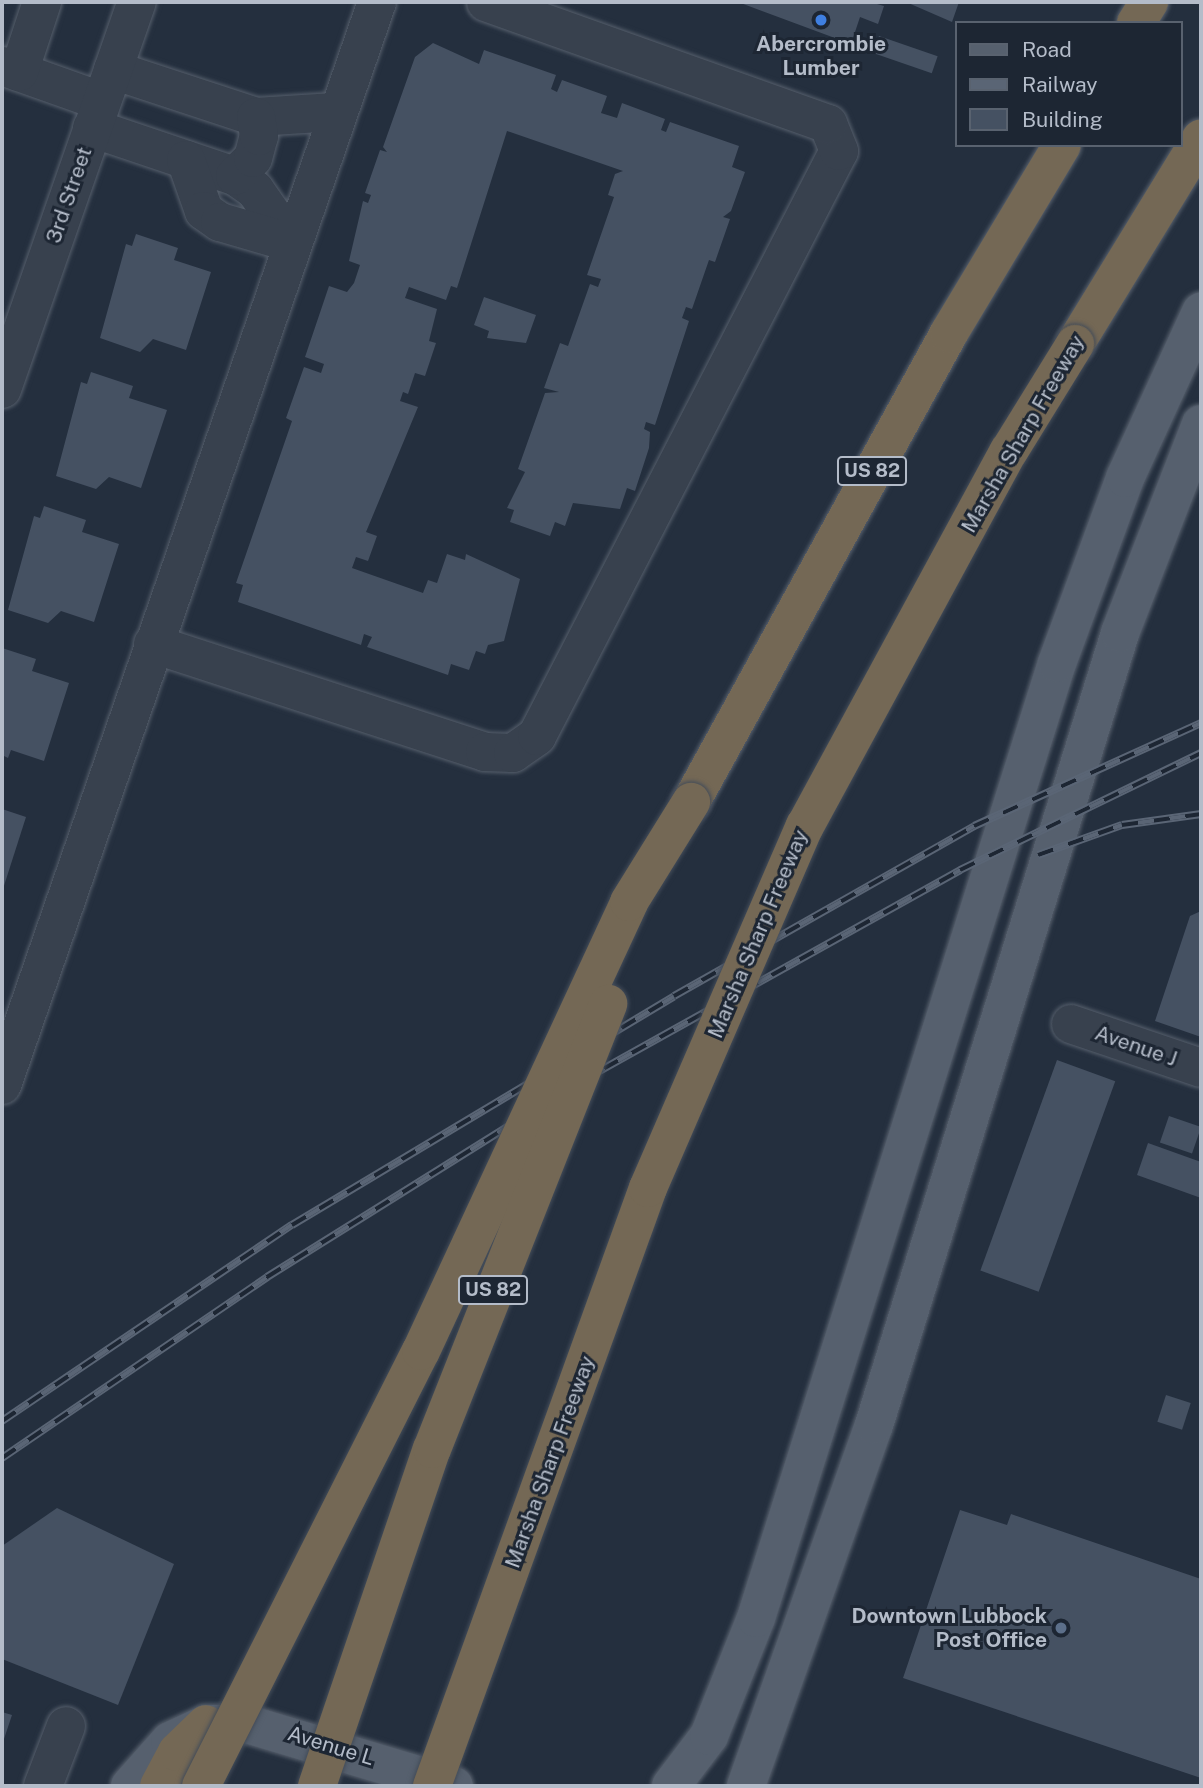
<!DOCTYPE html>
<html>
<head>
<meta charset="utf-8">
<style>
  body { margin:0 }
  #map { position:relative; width:1203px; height:1788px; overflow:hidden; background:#242f3e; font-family:"Public Sans",sans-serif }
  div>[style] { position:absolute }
  .building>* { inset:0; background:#455162; transform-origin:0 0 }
  .roads { filter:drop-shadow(0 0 2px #565f6c) drop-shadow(0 0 2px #565f6c) }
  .minor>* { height:38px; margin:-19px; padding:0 19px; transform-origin:19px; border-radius:19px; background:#38414e }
  .major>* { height:38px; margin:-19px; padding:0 19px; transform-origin:19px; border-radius:19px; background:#56606e }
  .highway>* { height:38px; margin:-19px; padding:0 19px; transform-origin:19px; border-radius:19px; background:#746855 }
  .rail>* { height:8px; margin-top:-4px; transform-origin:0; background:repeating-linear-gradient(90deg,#1d2633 0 16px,#5a6575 0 32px); box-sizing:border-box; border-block:2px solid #5a6575 }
  .bridges { filter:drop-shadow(0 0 2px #434c59) drop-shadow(0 0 2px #434c59) }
  .highway-bridge>* { height:38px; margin:-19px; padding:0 19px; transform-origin:19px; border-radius:19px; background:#746855 }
  .dots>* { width:19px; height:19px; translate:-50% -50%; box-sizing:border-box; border:4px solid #1d2633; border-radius:50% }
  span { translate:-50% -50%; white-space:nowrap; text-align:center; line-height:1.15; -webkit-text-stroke:6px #1d2633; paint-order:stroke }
  .shield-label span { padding:2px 5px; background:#1d2633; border:2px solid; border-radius:5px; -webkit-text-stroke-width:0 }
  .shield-label { font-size:19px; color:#b4bcc9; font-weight:700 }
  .poi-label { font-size:21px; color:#b4bcc9; font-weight:700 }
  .right { translate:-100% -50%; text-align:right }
  .street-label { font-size:21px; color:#b4bcc9 }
  .frame { position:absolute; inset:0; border:4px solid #b4bcc9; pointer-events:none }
  .legend { position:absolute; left:955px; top:21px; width:228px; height:126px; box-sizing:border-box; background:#1d2633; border:2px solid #59626f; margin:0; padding:9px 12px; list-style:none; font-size:21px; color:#b4bcc9 }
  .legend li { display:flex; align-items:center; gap:14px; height:35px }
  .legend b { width:35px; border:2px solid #59626f }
</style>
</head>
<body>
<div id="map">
  <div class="building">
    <i style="clip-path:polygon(738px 2px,870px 2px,884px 6px,878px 24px,860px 17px,851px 44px)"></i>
    <i style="clip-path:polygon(906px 2px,959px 2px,952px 22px)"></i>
    <i style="left:879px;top:36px;width:62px;height:18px;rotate:19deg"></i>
    <i style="clip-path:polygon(433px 43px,479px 64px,484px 50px,556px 75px,551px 89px,557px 92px,562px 80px,607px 96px,601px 113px,617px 118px,622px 103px,665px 119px,661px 130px,666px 132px,670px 122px,739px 146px,732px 167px,745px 172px,731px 211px,723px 217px,730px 219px,715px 262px,709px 260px,692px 309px,686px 307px,682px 318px,689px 321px,655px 425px,646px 422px,644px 429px,650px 432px,649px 448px,635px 491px,627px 488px,620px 509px,573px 503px,565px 526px,555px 522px,550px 536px,510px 522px,514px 510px,507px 508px,525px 472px,518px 469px,545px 393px,559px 392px,544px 388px,560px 343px,568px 346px,590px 284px,598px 287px,601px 279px,587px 275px,614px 197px,608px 195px,615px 174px,623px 171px,507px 131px,457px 288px,451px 286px,446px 300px,409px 287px,405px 298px,437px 309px,429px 341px,436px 343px,425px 376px,415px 373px,408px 394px,403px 392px,400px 401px,418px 407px,366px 532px,377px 536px,368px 561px,356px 557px,352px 568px,423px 593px,428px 580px,437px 583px,447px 554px,465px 560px,466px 554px,520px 579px,504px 641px,488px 645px,485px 654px,476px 651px,469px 670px,451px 664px,448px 675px,367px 647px,372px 637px,364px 634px,361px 645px,238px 602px,243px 585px,236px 583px,292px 421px,286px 418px,304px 367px,321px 373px,324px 364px,305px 357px,329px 286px,347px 292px,354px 283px,360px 265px,349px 261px,363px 201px,368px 203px,371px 195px,365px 193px,380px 150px,387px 152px,383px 147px,415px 57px)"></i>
    <i style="clip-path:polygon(136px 234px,178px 248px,174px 260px,211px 272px,186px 350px,153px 339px,140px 352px,100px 338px,126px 244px,132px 246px)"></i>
    <i style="clip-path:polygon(484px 297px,536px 315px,526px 343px,487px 338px,489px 331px,474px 325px)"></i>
    <i style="clip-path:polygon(91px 372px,133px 386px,129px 398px,167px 410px,141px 488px,109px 477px,96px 489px,56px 476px,81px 382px,87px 384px)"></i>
    <i style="clip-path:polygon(44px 506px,86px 520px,82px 532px,119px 544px,94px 622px,61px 611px,48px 623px,8px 610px,34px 516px,40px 518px)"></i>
    <i style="clip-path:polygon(2px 648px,36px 659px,32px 671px,69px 683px,44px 761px,11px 750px,8px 758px,2px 755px)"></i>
    <i style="clip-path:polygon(2px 809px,26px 817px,2px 892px)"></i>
    <i style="clip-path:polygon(1201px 911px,1201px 1037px,1155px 1021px,1190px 916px)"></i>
    <i style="left:1057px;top:1060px;width:62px;height:224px;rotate:20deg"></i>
    <i style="left:1169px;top:1116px;width:34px;height:28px;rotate:19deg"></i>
    <i style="clip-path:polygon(1148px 1143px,1201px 1162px,1201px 1198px,1137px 1175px)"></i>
    <i style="left:1166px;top:1395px;width:26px;height:28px;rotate:18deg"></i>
    <i style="clip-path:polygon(57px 1508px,174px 1564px,118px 1705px,2px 1659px,2px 1546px)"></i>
    <i style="clip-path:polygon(960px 1510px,1007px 1525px,1011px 1514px,1201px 1579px,1201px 1778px,903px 1678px)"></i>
    <i style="clip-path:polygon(2px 1712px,12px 1715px,2px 1745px)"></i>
  </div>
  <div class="roads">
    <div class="minor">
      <i style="left:2px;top:66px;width:105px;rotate:19.5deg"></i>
      <i style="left:113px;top:70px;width:151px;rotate:18.2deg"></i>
      <i style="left:256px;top:117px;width:79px;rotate:-3.6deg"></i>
      <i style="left:19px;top:72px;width:74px;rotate:-71.8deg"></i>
      <i style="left:92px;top:128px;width:151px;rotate:18.6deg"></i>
      <i style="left:235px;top:176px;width:24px;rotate:35deg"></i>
      <i style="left:255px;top:190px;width:65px;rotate:55.1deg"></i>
      <i style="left:186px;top:160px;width:54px;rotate:70.6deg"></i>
      <i style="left:204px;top:211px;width:19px;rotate:35deg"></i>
      <i style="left:220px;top:222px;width:75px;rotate:16.3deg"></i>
      <i style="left:235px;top:176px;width:25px;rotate:-45deg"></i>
      <i style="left:253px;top:158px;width:23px;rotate:-75deg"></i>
      <i style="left:259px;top:136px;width:19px;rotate:-99deg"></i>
      <i style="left:2px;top:389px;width:410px;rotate:-70.8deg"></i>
      <i style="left:153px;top:644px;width:349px;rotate:18deg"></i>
      <i style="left:485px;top:752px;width:28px;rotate:2deg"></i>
      <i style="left:513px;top:753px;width:29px;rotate:-35deg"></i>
      <i style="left:537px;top:736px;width:658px;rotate:-62.7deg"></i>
      <i style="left:839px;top:151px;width:29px;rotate:-112deg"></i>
      <i style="left:828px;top:124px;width:363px;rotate:-160.4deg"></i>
      <i style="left:1071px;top:1024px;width:137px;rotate:18.7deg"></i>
      <i style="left:2px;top:1085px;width:1146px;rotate:-70.9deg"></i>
      <i style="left:43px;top:1786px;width:64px;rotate:-69deg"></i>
    </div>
    <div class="major">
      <i style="left:130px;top:1786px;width:60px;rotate:-48.4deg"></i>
      <i style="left:170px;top:1741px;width:40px;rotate:-25deg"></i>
      <i style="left:206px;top:1724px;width:41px"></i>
      <i style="left:247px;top:1724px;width:216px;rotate:16.7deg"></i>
      <i style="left:671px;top:1786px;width:63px;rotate:-52.8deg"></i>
      <i style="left:709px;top:1736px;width:127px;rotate:-68.3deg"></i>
      <i style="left:756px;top:1618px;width:1001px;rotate:-72.51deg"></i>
      <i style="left:1057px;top:663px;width:197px;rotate:-69.8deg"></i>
      <i style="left:1125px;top:478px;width:183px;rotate:-65.4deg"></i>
      <i style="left:746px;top:1786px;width:383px;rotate:-70.5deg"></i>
      <i style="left:874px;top:1425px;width:829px;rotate:-72.74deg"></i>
      <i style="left:1120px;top:633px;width:224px;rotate:-68.8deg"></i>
    </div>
    <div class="highway">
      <i style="left:1136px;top:23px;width:25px;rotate:-58deg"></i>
      <i style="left:1075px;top:344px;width:241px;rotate:-58.5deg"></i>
      <i style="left:691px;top:802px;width:535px;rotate:-61.18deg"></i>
      <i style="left:949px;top:333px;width:219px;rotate:-59deg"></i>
      <i style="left:159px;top:1786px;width:38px;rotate:-62deg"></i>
      <i style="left:177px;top:1752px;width:40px;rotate:-44deg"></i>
    </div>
  </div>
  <div class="rail">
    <i style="left:1038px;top:855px;width:89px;rotate:-19.7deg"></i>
    <i style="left:1122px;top:825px;width:80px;rotate:-7.9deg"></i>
    <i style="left:2px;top:1421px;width:350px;rotate:-34.1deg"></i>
    <i style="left:292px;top:1225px;width:445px;rotate:-30.9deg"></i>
    <i style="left:674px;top:996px;width:345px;rotate:-29.5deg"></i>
    <i style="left:974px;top:826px;width:249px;rotate:-24.4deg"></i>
    <i style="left:2px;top:1458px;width:321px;rotate:-34.3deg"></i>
    <i style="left:267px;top:1277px;width:364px;rotate:-32deg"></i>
    <i style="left:576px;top:1084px;width:440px;rotate:-29.1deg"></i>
    <i style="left:960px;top:870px;width:268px;rotate:-25.9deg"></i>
  </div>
  <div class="bridges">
    <div class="highway-bridge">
      <i style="left:201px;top:1786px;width:487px;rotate:-63.2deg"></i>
      <i style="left:421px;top:1351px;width:495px;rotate:-65.1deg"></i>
      <i style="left:629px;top:902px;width:118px;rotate:-58.2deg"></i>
      <i style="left:317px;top:1786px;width:356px;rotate:-71.2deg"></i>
      <i style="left:432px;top:1449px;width:479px;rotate:-68.4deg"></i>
      <i style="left:432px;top:1786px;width:636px;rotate:-70.14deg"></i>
      <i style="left:648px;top:1188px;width:395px;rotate:-66.6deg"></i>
      <i style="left:805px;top:826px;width:427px;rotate:-61.5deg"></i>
      <i style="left:1009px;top:451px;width:126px;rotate:-58.3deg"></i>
    </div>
  </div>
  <div class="dots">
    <i style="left:821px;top:20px;background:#3f7fe0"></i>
    <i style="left:1061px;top:1628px;background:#5c6f8a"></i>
  </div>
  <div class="shield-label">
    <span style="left:872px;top:471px">US 82</span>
    <span style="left:493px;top:1290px">US 82</span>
  </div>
  <div class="poi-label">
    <span style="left:821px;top:56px">Abercrombie<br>Lumber</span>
    <span class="right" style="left:1047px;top:1628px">Downtown Lubbock<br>Post Office</span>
  </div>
  <div class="street-label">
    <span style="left:69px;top:195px;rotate:-71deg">3rd Street</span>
    <span style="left:1023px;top:434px;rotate:-60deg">Marsha Sharp Freeway</span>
    <span style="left:758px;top:934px;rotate:-67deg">Marsha Sharp Freeway</span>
    <span style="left:1136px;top:1046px;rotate:19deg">Avenue J</span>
    <span style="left:550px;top:1462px;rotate:-70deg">Marsha Sharp Freeway</span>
    <span style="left:331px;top:1746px;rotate:17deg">Avenue L</span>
  </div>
  <div class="frame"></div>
  <ul class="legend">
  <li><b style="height:9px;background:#56606e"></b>Road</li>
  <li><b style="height:9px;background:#5a6575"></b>Railway</li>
  <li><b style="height:19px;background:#455162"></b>Building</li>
  </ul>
</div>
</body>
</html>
